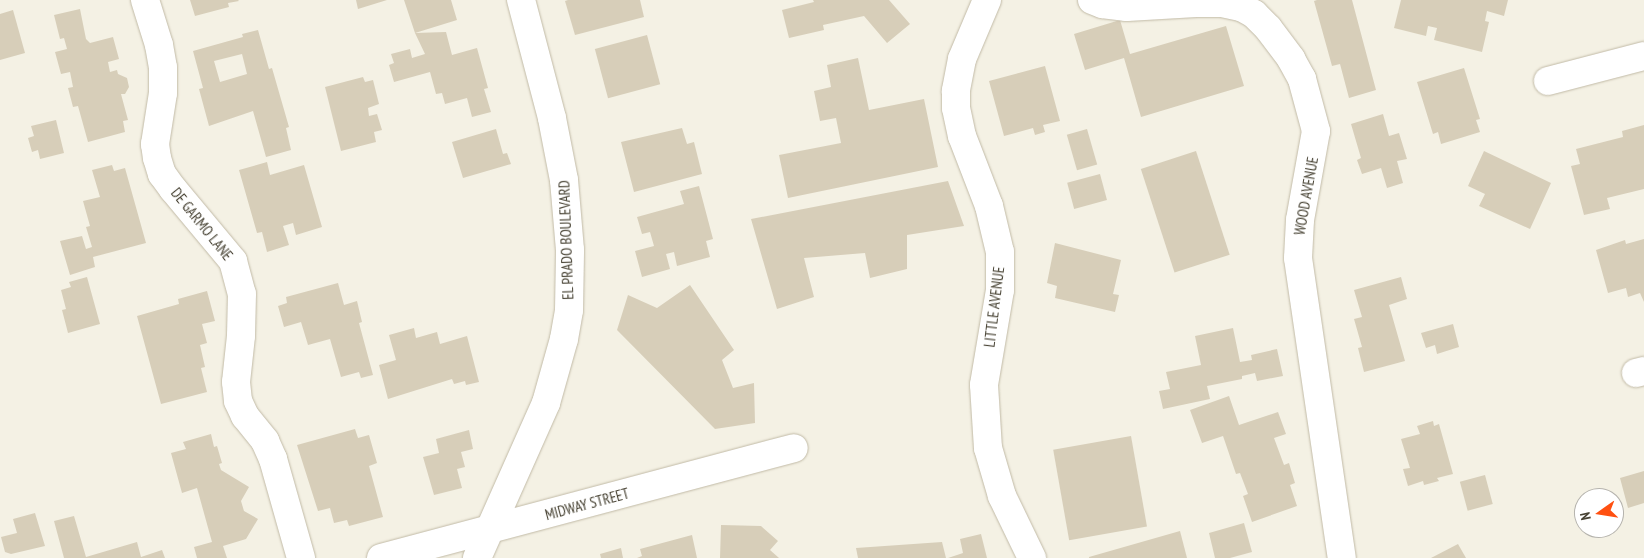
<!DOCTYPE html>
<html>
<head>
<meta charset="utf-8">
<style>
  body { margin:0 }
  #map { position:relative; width:1644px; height:558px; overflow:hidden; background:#f4f1e4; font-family:"PT Sans Narrow",sans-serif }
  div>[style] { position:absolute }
  .building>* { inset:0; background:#d7ceb9; transform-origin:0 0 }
  .roads { filter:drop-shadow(0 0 1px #c1baa6) drop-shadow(0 0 1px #c1baa6) }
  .minor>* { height:28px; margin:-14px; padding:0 14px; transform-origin:14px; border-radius:14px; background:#fff }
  span { translate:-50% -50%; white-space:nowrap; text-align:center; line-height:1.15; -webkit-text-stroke:5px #fff; paint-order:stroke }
  .street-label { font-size:15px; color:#474233 }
  .north { position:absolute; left:1574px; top:488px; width:50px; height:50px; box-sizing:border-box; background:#fff; border:1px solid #b5b3ad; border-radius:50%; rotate:257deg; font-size:14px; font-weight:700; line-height:20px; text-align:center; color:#474233 }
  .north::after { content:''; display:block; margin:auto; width:18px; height:22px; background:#ff5011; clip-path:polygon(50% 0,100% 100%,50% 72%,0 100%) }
</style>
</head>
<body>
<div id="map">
  <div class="building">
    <i style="clip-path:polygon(190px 0,238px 0,239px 1px,228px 3px,229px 7px,195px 16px)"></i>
    <i style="clip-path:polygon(356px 0,387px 0,358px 9px)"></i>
    <i style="clip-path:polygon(404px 0,451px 0,457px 20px,415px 33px,446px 32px,452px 55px,477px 48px,488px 88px,484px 89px,491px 112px,472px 117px,467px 98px,445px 104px,442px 93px,436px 94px,430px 72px,394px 82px,389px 65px,394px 63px,391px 54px,410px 49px,412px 58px,425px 54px,415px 33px)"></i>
    <i style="clip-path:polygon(568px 0,640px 0,644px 17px,575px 35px,565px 1px)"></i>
    <i style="clip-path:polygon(813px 0,889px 0,910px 24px,887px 43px,864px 16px,823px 25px,824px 30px,789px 38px,782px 10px,814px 2px)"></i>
    <i style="clip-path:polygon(1317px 0,1352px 0,1376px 90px,1349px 98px,1340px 64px,1332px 66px,1314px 1px)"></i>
    <i style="clip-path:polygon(1401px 0,1508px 0,1504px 16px,1487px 11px,1485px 21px,1489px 22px,1482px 52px,1434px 40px,1437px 28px,1428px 26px,1426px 36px,1394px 28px)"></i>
    <i style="clip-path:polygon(80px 9px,86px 39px,90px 43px,113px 37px,119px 59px,108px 62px,110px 72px,117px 70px,118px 74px,127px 78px,129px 87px,125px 94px,121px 94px,128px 120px,123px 121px,125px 132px,88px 142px,78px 106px,73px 107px,68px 88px,73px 87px,70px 72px,61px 74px,55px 52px,67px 49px,64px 38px,60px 39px,54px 15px)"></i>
    <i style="clip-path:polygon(13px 10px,25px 53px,0 60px,0 14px)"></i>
    <i style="clip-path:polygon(1120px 20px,1130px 54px,1226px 26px,1244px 86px,1141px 117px,1124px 58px,1085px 70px,1074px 34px)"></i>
    <i style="clip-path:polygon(evenodd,258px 30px,269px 69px,272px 68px,289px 127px,286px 128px,291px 150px,266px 157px,253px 111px,209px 126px,199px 89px,203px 88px,193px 51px,243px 37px,242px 34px,258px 30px,242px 54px,247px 74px,220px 82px,214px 61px,242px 54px)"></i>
    <i style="left:647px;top:35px;width:51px;height:54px;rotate:75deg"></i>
    <i style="clip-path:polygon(858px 58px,869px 110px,924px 99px,938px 167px,788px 198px,779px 155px,841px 143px,836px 118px,820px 121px,814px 91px,831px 87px,827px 65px)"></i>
    <i style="clip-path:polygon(1045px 66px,1060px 121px,1043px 125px,1045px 132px,1035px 135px,1033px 128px,1004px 136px,989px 81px)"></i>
    <i style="clip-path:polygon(1464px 68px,1480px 119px,1476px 120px,1480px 132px,1441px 144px,1438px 132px,1433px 134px,1417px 82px)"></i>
    <i style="clip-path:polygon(363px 77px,365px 82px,373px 80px,379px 104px,368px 108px,369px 116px,377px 114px,382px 130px,374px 132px,376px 142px,341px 151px,325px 87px)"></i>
    <i style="clip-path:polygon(1383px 114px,1389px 136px,1399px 133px,1407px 159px,1397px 161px,1403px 183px,1387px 188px,1381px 168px,1362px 174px,1357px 160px,1361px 158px,1351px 124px)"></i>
    <i style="clip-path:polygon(56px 120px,64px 153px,40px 159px,38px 150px,32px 152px,28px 138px,34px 136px,31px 126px)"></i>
    <i style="clip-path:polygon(1644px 125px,1644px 189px,1607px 198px,1610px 209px,1584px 215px,1571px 166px,1580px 164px,1576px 149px,1623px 137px,1622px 131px)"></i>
    <i style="clip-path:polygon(682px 128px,687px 144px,694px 142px,702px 174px,634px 192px,621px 142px)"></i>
    <i style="clip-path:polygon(496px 129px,503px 154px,507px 153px,511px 164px,463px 178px,452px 142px)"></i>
    <i style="left:1087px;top:129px;width:37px;height:21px;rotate:74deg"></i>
    <i style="left:1196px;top:151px;width:109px;height:58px;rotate:72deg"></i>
    <i style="clip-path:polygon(1484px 151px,1551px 183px,1530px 229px,1479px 206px,1485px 194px,1468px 186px)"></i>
    <i style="clip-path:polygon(267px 162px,270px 175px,304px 165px,322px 227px,296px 235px,293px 223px,283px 226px,289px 245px,267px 252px,262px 232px,257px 233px,239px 170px)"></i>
    <i style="clip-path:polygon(112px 165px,114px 171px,125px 168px,146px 243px,93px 257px,95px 267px,70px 275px,60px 241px,82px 236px,86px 249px,92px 247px,86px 227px,90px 226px,83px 201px,100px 197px,92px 170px)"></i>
    <i style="left:1100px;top:174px;width:27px;height:34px;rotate:75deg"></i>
    <i style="clip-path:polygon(948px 181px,964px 226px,907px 235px,907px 269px,870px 278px,865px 253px,804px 258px,814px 297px,777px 309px,751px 219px)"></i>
    <i style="clip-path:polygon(699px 186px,713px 239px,706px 241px,710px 257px,677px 266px,674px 252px,666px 254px,670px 269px,642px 277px,635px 251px,654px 246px,650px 232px,642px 234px,637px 217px,684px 204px,680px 191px)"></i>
    <i style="clip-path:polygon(1644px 239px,1644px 302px,1640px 293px,1628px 297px,1626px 288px,1608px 293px,1596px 250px,1625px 240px,1626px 244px)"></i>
    <i style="clip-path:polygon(1055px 243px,1121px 260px,1113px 294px,1119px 295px,1115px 312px,1055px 298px,1057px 286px,1047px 283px)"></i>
    <i style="clip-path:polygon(87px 277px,100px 324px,68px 333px,62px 310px,66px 309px,61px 290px,71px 287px,69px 282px)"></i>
    <i style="clip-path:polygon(1401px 277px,1407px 299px,1389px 305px,1405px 361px,1364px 372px,1358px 348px,1362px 347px,1354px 319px,1362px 317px,1354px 290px)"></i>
    <i style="clip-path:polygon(338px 283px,344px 305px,357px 301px,362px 322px,359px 323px,373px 375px,361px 378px,359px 372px,341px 377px,330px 339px,308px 345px,301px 322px,284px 327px,278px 306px,287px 303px,286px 297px)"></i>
    <i style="clip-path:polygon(690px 285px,734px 350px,722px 360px,733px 388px,754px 383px,755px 423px,715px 429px,617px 330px,628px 295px,657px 308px)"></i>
    <i style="clip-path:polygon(207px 291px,215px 321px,202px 324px,207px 343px,200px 345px,205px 367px,201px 368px,207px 392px,161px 404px,137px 316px,179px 304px,178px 299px)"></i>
    <i style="clip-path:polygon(1453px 324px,1459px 347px,1437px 354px,1435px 345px,1426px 348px,1421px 333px)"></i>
    <i style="clip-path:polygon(414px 328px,416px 338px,437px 332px,440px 344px,467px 336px,479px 382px,466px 385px,465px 381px,454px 384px,452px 379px,388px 399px,379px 365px,396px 360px,389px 335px)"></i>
    <i style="clip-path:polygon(1233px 328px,1240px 362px,1252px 360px,1251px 355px,1277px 349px,1283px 376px,1257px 381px,1255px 373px,1242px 376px,1242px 379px,1207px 386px,1210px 399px,1163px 409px,1159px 391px,1170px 389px,1166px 372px,1201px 365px,1195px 336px)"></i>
    <i style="clip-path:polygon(1229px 396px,1239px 425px,1278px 412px,1286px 434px,1274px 438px,1284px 465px,1289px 463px,1295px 483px,1290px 485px,1297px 506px,1252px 522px,1243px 496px,1248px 494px,1240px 473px,1236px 474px,1223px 436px,1202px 443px,1190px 410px)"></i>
    <i style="clip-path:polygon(1433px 421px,1434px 426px,1439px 424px,1453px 474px,1437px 478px,1439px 481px,1424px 485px,1423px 481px,1408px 486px,1403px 469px,1410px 468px,1401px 439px,1420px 434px,1417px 426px)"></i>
    <i style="clip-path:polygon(355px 429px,358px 438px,369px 435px,377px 463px,369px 466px,383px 517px,349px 526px,347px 520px,334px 523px,330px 508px,318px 511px,297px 445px)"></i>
    <i style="clip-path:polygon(469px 430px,473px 449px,461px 452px,465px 467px,457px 469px,462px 488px,434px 495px,423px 457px,439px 453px,436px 439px)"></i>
    <i style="clip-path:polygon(211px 434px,214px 447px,217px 446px,222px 463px,219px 464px,221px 470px,249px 487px,241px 501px,244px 511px,258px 519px,246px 539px,223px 546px,227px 558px,197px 558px,194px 547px,212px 542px,197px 488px,182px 493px,171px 453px,186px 449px,183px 442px)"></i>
    <i style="left:1131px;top:436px;width:92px;height:79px;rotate:80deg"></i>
    <i style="clip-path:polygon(1644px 471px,1644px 503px,1628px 508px,1620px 478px)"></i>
    <i style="left:1485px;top:475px;width:30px;height:26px;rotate:75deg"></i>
    <i style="clip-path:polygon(35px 513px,45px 546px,11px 554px,5px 552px,1px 537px,17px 533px,13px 519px)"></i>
    <i style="clip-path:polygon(74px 516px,86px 557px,137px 542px,141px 557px,162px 550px,165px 558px,64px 558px,54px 521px)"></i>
    <i style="clip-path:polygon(1244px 523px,1252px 552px,1230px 558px,1215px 558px,1209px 533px)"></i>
    <i style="clip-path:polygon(721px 525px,761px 526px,778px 541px,770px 550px,779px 558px,720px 558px)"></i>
    <i style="clip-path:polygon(1180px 531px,1187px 558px,1089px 558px,1089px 557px)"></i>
    <i style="clip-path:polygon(981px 534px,987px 558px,948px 558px,963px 553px,960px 539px)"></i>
    <i style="clip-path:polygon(692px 535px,697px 558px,637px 558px,642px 556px,640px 549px)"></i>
    <i style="clip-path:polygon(942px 542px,946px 558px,858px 558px,856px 548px)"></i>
    <i style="clip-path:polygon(1458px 544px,1466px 558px,1431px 558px)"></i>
    <i style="clip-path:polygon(621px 548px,623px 558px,601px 558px,600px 554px)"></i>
  </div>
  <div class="roads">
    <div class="minor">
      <i style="left:145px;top:0;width:47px;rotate:72.7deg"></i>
      <i style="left:159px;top:45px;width:23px;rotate:80deg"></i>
      <i style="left:163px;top:68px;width:25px;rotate:90deg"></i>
      <i style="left:163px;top:93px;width:52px;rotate:98.9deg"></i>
      <i style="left:155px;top:144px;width:14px;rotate:82deg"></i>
      <i style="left:157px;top:158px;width:17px;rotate:73deg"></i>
      <i style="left:162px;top:174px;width:19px;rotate:54deg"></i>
      <i style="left:173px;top:189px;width:94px;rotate:50.2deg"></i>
      <i style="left:233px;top:261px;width:34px;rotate:75deg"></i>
      <i style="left:242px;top:294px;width:42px;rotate:91.4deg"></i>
      <i style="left:241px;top:336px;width:46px;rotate:96.2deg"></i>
      <i style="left:236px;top:382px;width:19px;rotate:84deg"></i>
      <i style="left:238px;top:401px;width:17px;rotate:65deg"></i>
      <i style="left:245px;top:416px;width:32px;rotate:51deg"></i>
      <i style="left:265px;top:441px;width:20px;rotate:66deg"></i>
      <i style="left:273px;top:459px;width:103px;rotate:74.2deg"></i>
      <i style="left:987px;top:0;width:64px;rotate:113deg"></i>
      <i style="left:962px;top:59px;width:33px;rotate:101deg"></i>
      <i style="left:956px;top:91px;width:17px;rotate:90deg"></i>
      <i style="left:956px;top:108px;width:29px;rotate:78deg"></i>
      <i style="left:962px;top:136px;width:75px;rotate:68.9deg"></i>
      <i style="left:989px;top:206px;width:47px;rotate:76.6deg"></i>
      <i style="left:1000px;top:252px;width:38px;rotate:90deg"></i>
      <i style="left:1000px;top:290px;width:96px;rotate:99.6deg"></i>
      <i style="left:984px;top:385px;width:63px;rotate:86.4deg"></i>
      <i style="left:988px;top:448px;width:50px;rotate:73.7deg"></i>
      <i style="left:1002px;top:496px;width:69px;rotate:64.2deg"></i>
      <i style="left:1092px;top:0;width:11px;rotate:22deg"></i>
      <i style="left:1102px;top:4px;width:25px;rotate:7deg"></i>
      <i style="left:1127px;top:7px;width:69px;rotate:-3.3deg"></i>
      <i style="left:1196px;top:3px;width:26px"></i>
      <i style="left:1222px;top:3px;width:19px;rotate:12deg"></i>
      <i style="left:1241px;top:7px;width:15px;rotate:28deg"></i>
      <i style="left:1254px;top:14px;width:20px;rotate:45deg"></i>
      <i style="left:1268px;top:28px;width:39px;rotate:53deg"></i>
      <i style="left:1291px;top:59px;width:23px;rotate:61deg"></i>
      <i style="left:1302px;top:79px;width:54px;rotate:74.9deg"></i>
      <i style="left:1316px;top:131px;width:90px;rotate:100.2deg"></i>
      <i style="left:1300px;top:220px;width:38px;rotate:93deg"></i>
      <i style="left:1298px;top:258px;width:303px;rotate:81.7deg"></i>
      <i style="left:1548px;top:81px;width:99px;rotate:-14.6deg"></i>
      <i style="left:1636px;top:373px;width:8px;rotate:-14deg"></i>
      <i style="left:381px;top:558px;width:427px;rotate:-14.9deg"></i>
      <i style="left:477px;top:558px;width:170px;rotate:-66deg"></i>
      <i style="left:546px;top:403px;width:66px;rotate:-74.3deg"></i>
      <i style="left:564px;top:339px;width:29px;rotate:-80deg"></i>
      <i style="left:569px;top:310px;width:60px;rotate:-89deg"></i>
      <i style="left:570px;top:250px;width:70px;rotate:-94.9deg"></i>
      <i style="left:564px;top:180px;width:63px;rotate:-101deg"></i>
      <i style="left:552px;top:118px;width:122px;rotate:-104.7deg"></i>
    </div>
  </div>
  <div class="street-label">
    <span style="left:1306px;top:196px;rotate:-80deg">WOOD AVENUE</span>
    <span style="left:202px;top:224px;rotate:51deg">DE GARMO LANE</span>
    <span style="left:566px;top:240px;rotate:-92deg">EL PRADO BOULEVARD</span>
    <span style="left:994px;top:307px;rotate:-83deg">LITTLE AVENUE</span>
    <span style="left:587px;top:504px;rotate:-15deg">MIDWAY STREET</span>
  </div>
  <div class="north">N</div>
</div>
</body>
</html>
